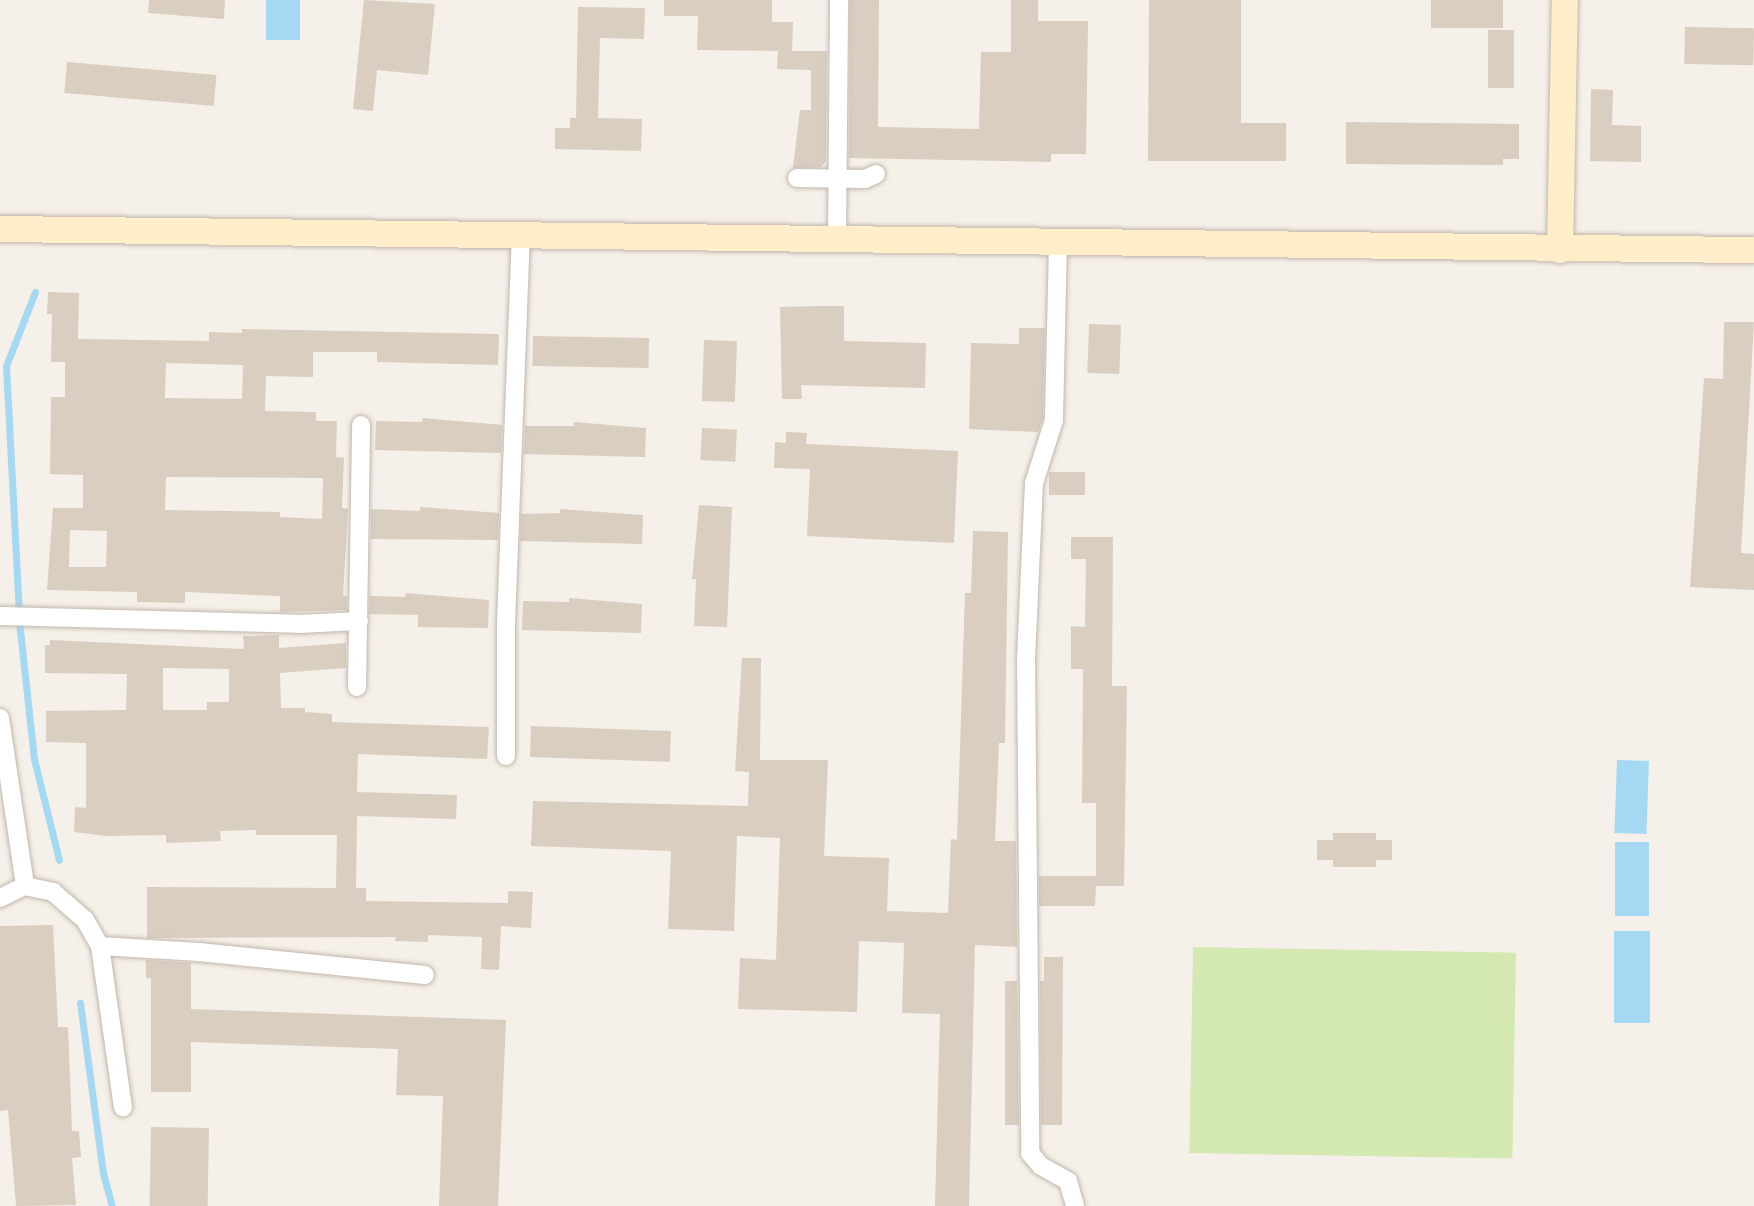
<!DOCTYPE html>
<html>
<head>
<meta charset="utf-8">
<style>
  body { margin:0 }
  #map { position:relative; width:1754px; height:1206px; overflow:hidden; background:#f5f0e9; font-family:Roboto,sans-serif }
  div>[style] { position:absolute }
  .green>* { inset:0; background:#d4e9b1; transform-origin:0 0 }
  .water>* { inset:0; background:#a5d8f2; transform-origin:0 0 }
  .stream>* { height:7px; margin:-3.5px; padding:0 3.5px; transform-origin:3.5px; border-radius:3.5px; background:#a5d8f2 }
  .building>* { inset:0; background:#dacec1; transform-origin:0 0 }
  .roads { filter:drop-shadow(0 0 2px #c1b7ab) drop-shadow(0 0 2px #c1b7ab) }
  .street>* { height:18px; margin:-9px; padding:0 9px; transform-origin:9px; border-radius:9px; background:#fff }
  .secondary>* { height:26px; margin:-13px; padding:0 13px; transform-origin:13px; border-radius:13px; background:#ffeec9 }
  span { translate:-50% -50%; white-space:nowrap; text-align:center; line-height:1.15; -webkit-text-stroke:4.5px #fff; paint-order:stroke }
</style>
</head>
<body>
<div id="map">
  <div class="green">
    <i style="left:1193px;top:947px;width:323px;height:206px;rotate:1deg"></i>
  </div>
  <div class="water">
    <i style="left:266px;top:0;width:34px;height:40px"></i>
    <i style="left:1617px;top:760px;width:32px;height:73px;rotate:2deg"></i>
    <i style="left:1615px;top:842px;width:34px;height:74px"></i>
    <i style="left:1614px;top:931px;width:36px;height:92px"></i>
  </div>
  <div class="stream">
    <i style="left:35px;top:292px;width:79px;rotate:111.4deg"></i>
    <i style="left:6px;top:366px;width:264px;rotate:87deg"></i>
    <i style="left:20px;top:630px;width:130px;rotate:83.8deg"></i>
    <i style="left:34px;top:759px;width:104px;rotate:76.1deg"></i>
    <i style="left:80px;top:1003px;width:172px;rotate:82.3deg"></i>
    <i style="left:103px;top:1173px;width:34px;rotate:75deg"></i>
  </div>
  <div class="building">
    <i style="clip-path:polygon(149px 0,225px 0,224px 19px,148px 13px)"></i>
    <i style="clip-path:polygon(364px 0,435px 4px,428px 75px,377px 70px,373px 111px,353px 109px)"></i>
    <i style="clip-path:polygon(664px 0,772px 0,772px 22px,793px 22px,792px 51px,827px 51px,826px 161px,821px 167px,793px 168px,800px 110px,811px 110px,811px 70px,777px 69px,778px 51px,697px 50px,698px 16px,664px 16px)"></i>
    <i style="clip-path:polygon(850px 0,879px 0,878px 127px,979px 129px,981px 52px,1011px 52px,1011px 0,1038px 0,1038px 21px,1088px 21px,1086px 154px,1051px 154px,1051px 162px,849px 158px)"></i>
    <i style="clip-path:polygon(1149px 0,1241px 0,1241px 123px,1286px 123px,1286px 161px,1148px 161px)"></i>
    <i style="left:1431px;top:0;width:72px;height:28px"></i>
    <i style="clip-path:polygon(578px 7px,645px 8px,644px 39px,600px 38px,598px 118px,642px 119px,641px 151px,555px 149px,555px 128px,570px 128px,570px 118px,576px 118px)"></i>
    <i style="left:1685px;top:27px;width:69px;height:37px;rotate:1deg"></i>
    <i style="left:1488px;top:30px;width:26px;height:58px"></i>
    <i style="left:67px;top:62px;width:150px;height:31px;rotate:5deg"></i>
    <i style="clip-path:polygon(1591px 89px,1613px 90px,1612px 125px,1641px 126px,1641px 162px,1590px 161px)"></i>
    <i style="clip-path:polygon(1346px 122px,1519px 124px,1519px 159px,1503px 159px,1503px 165px,1346px 164px)"></i>
    <i style="clip-path:polygon(evenodd,48px 292px,79px 293px,78px 339px,209px 341px,209px 332px,242px 333px,242px 329px,499px 334px,498px 365px,377px 362px,377px 352px,313px 352px,313px 377px,266px 376px,265px 411px,316px 412px,316px 421px,337px 421px,336px 457px,344px 458px,342px 508px,348px 509px,343px 595px,347px 596px,347px 610px,280px 612px,280px 596px,185px 592px,185px 603px,137px 602px,137px 592px,47px 590px,53px 508px,83px 508px,83px 475px,50px 474px,51px 397px,65px 397px,65px 362px,51px 362px,52px 314px,47px 314px,48px 292px,166px 363px,243px 365px,242px 399px,165px 398px,166px 363px,48px 292px,166px 477px,323px 478px,322px 519px,280px 517px,280px 512px,165px 510px,166px 477px,48px 292px,70px 530px,107px 531px,106px 567px,69px 567px,70px 530px)"></i>
    <i style="clip-path:polygon(819px 306px,844px 306px,844px 341px,926px 343px,925px 388px,801px 385px,802px 399px,782px 399px,780px 307px)"></i>
    <i style="clip-path:polygon(1724px 322px,1754px 322px,1741px 553px,1754px 554px,1754px 590px,1690px 587px,1704px 378px,1723px 379px)"></i>
    <i style="left:1089px;top:324px;width:32px;height:49px;rotate:2deg"></i>
    <i style="clip-path:polygon(1019px 328px,1045px 328px,1043px 418px,1038px 432px,969px 429px,971px 343px,1019px 344px)"></i>
    <i style="left:533px;top:336px;width:116px;height:30px;rotate:1deg"></i>
    <i style="left:704px;top:340px;width:33px;height:61px;rotate:2deg"></i>
    <i style="clip-path:polygon(423px 418px,502px 425px,501px 453px,375px 450px,376px 421px,422px 422px)"></i>
    <i style="clip-path:polygon(574px 422px,646px 428px,645px 457px,524px 454px,525px 426px,574px 426px)"></i>
    <i style="left:702px;top:428px;width:35px;height:32px;rotate:3deg"></i>
    <i style="clip-path:polygon(786px 432px,807px 433px,806px 444px,958px 451px,954px 543px,807px 536px,810px 469px,774px 468px,775px 442px,786px 443px)"></i>
    <i style="left:1049px;top:472px;width:36px;height:23px"></i>
    <i style="clip-path:polygon(699px 505px,732px 507px,727px 627px,694px 626px,696px 579px,692px 579px)"></i>
    <i style="clip-path:polygon(420px 507px,499px 513px,498px 540px,371px 539px,371px 509px,420px 511px)"></i>
    <i style="clip-path:polygon(560px 509px,643px 515px,642px 544px,520px 541px,521px 514px,560px 513px)"></i>
    <i style="clip-path:polygon(973px 531px,1008px 532px,1005px 743px,999px 743px,995px 841px,1016px 841px,1017px 947px,975px 945px,969px 1206px,935px 1206px,940px 1014px,902px 1013px,904px 943px,859px 941px,857px 1012px,738px 1009px,740px 958px,776px 960px,780px 838px,737px 836px,734px 931px,668px 929px,671px 851px,531px 846px,533px 801px,748px 806px,749px 772px,735px 771px,742px 658px,761px 658px,760px 760px,828px 760px,824px 856px,889px 858px,887px 911px,948px 913px,951px 839px,957px 840px,965px 593px,971px 593px)"></i>
    <i style="clip-path:polygon(1071px 537px,1113px 537px,1112px 686px,1127px 686px,1124px 886px,1096px 886px,1095px 906px,1039px 906px,1039px 876px,1096px 876px,1096px 803px,1082px 803px,1083px 669px,1071px 669px,1071px 626px,1085px 627px,1086px 559px,1071px 559px)"></i>
    <i style="clip-path:polygon(406px 593px,489px 600px,488px 628px,418px 627px,418px 615px,369px 614px,370px 596px,405px 597px)"></i>
    <i style="clip-path:polygon(569px 598px,642px 604px,641px 633px,522px 630px,523px 601px,569px 602px)"></i>
    <i style="clip-path:polygon(evenodd,279px 635px,279px 648px,346px 643px,346px 668px,280px 673px,281px 708px,305px 708px,305px 712px,332px 714px,332px 722px,489px 727px,487px 759px,358px 754px,357px 792px,457px 795px,456px 819px,357px 816px,356px 888px,366px 888px,366px 901px,508px 903px,508px 891px,533px 892px,531px 928px,501px 926px,499px 970px,481px 969px,482px 937px,428px 935px,428px 942px,395px 941px,396px 937px,147px 938px,147px 887px,336px 888px,337px 835px,256px 835px,256px 830px,220px 831px,221px 841px,166px 843px,166px 835px,107px 836px,74px 832px,75px 807px,86px 808px,86px 743px,46px 742px,46px 711px,126px 710px,127px 674px,45px 673px,45px 645px,50px 645px,50px 640px,244px 649px,243px 636px,279px 635px,163px 668px,229px 669px,229px 702px,207px 702px,207px 710px,163px 710px,163px 668px)"></i>
    <i style="left:531px;top:726px;width:140px;height:31px;rotate:2deg"></i>
    <i style="clip-path:polygon(1333px 833px,1376px 833px,1376px 840px,1392px 840px,1392px 860px,1376px 860px,1376px 867px,1333px 867px,1333px 860px,1317px 860px,1317px 840px,1333px 840px)"></i>
    <i style="clip-path:polygon(53px 925px,58px 1027px,68px 1027px,72px 1131px,79px 1131px,81px 1157px,72px 1158px,76px 1205px,16px 1206px,8px 1110px,0 1111px,0 926px)"></i>
    <i style="clip-path:polygon(1044px 957px,1063px 957px,1062px 1125px,1041px 1125px,1040px 981px,1044px 981px)"></i>
    <i style="clip-path:polygon(146px 960px,191px 963px,191px 1009px,506px 1020px,498px 1206px,439px 1206px,443px 1096px,396px 1095px,398px 1049px,191px 1042px,191px 1092px,151px 1092px,151px 978px,146px 978px)"></i>
    <i style="clip-path:polygon(1005px 981px,1017px 981px,1019px 1125px,1005px 1125px)"></i>
    <i style="left:151px;top:1127px;width:58px;height:79px;rotate:1deg"></i>
  </div>
  <div class="roads">
    <div class="street">
      <i style="left:797px;top:178px;width:68px;rotate:0.8deg"></i>
      <i style="left:865px;top:179px;width:12px;rotate:-24deg"></i>
      <i style="left:837px;top:239px;width:239px;rotate:-89.5deg"></i>
      <i style="left:1058px;top:242px;width:178px;rotate:91.3deg"></i>
      <i style="left:1054px;top:420px;width:66px;rotate:107.6deg"></i>
      <i style="left:1034px;top:483px;width:174px;rotate:92.6deg"></i>
      <i style="left:1026px;top:657px;width:496px;rotate:89.5deg"></i>
      <i style="left:1030px;top:1153px;width:17px;rotate:50deg"></i>
      <i style="left:1041px;top:1166px;width:31px;rotate:29deg"></i>
      <i style="left:1068px;top:1181px;width:26px;rotate:74deg"></i>
      <i style="left:0;top:616px;width:299px;rotate:1.5deg"></i>
      <i style="left:299px;top:624px;width:60px;rotate:-2.9deg"></i>
      <i style="left:357px;top:687px;width:262px;rotate:-89.1deg"></i>
      <i style="left:0;top:718px;width:170px;rotate:81.5deg"></i>
      <i style="left:506px;top:756px;width:133px;rotate:-90deg"></i>
      <i style="left:506px;top:623px;width:389px;rotate:-87.8deg"></i>
      <i style="left:0;top:898px;width:28px;rotate:-26deg"></i>
      <i style="left:25px;top:886px;width:29px;rotate:12deg"></i>
      <i style="left:53px;top:892px;width:43px;rotate:41.2deg"></i>
      <i style="left:85px;top:920px;width:30px;rotate:60deg"></i>
      <i style="left:100px;top:946px;width:163px;rotate:81.9deg"></i>
      <i style="left:100px;top:946px;width:99px;rotate:3.5deg"></i>
      <i style="left:199px;top:952px;width:227px;rotate:5.8deg"></i>
    </div>
    <div class="secondary">
      <i style="left:0;top:229px;width:1754px;rotate:0.69deg"></i>
      <i style="left:1560px;top:250px;width:250px;rotate:-88.9deg"></i>
    </div>
  </div>
</div>
</body>
</html>
